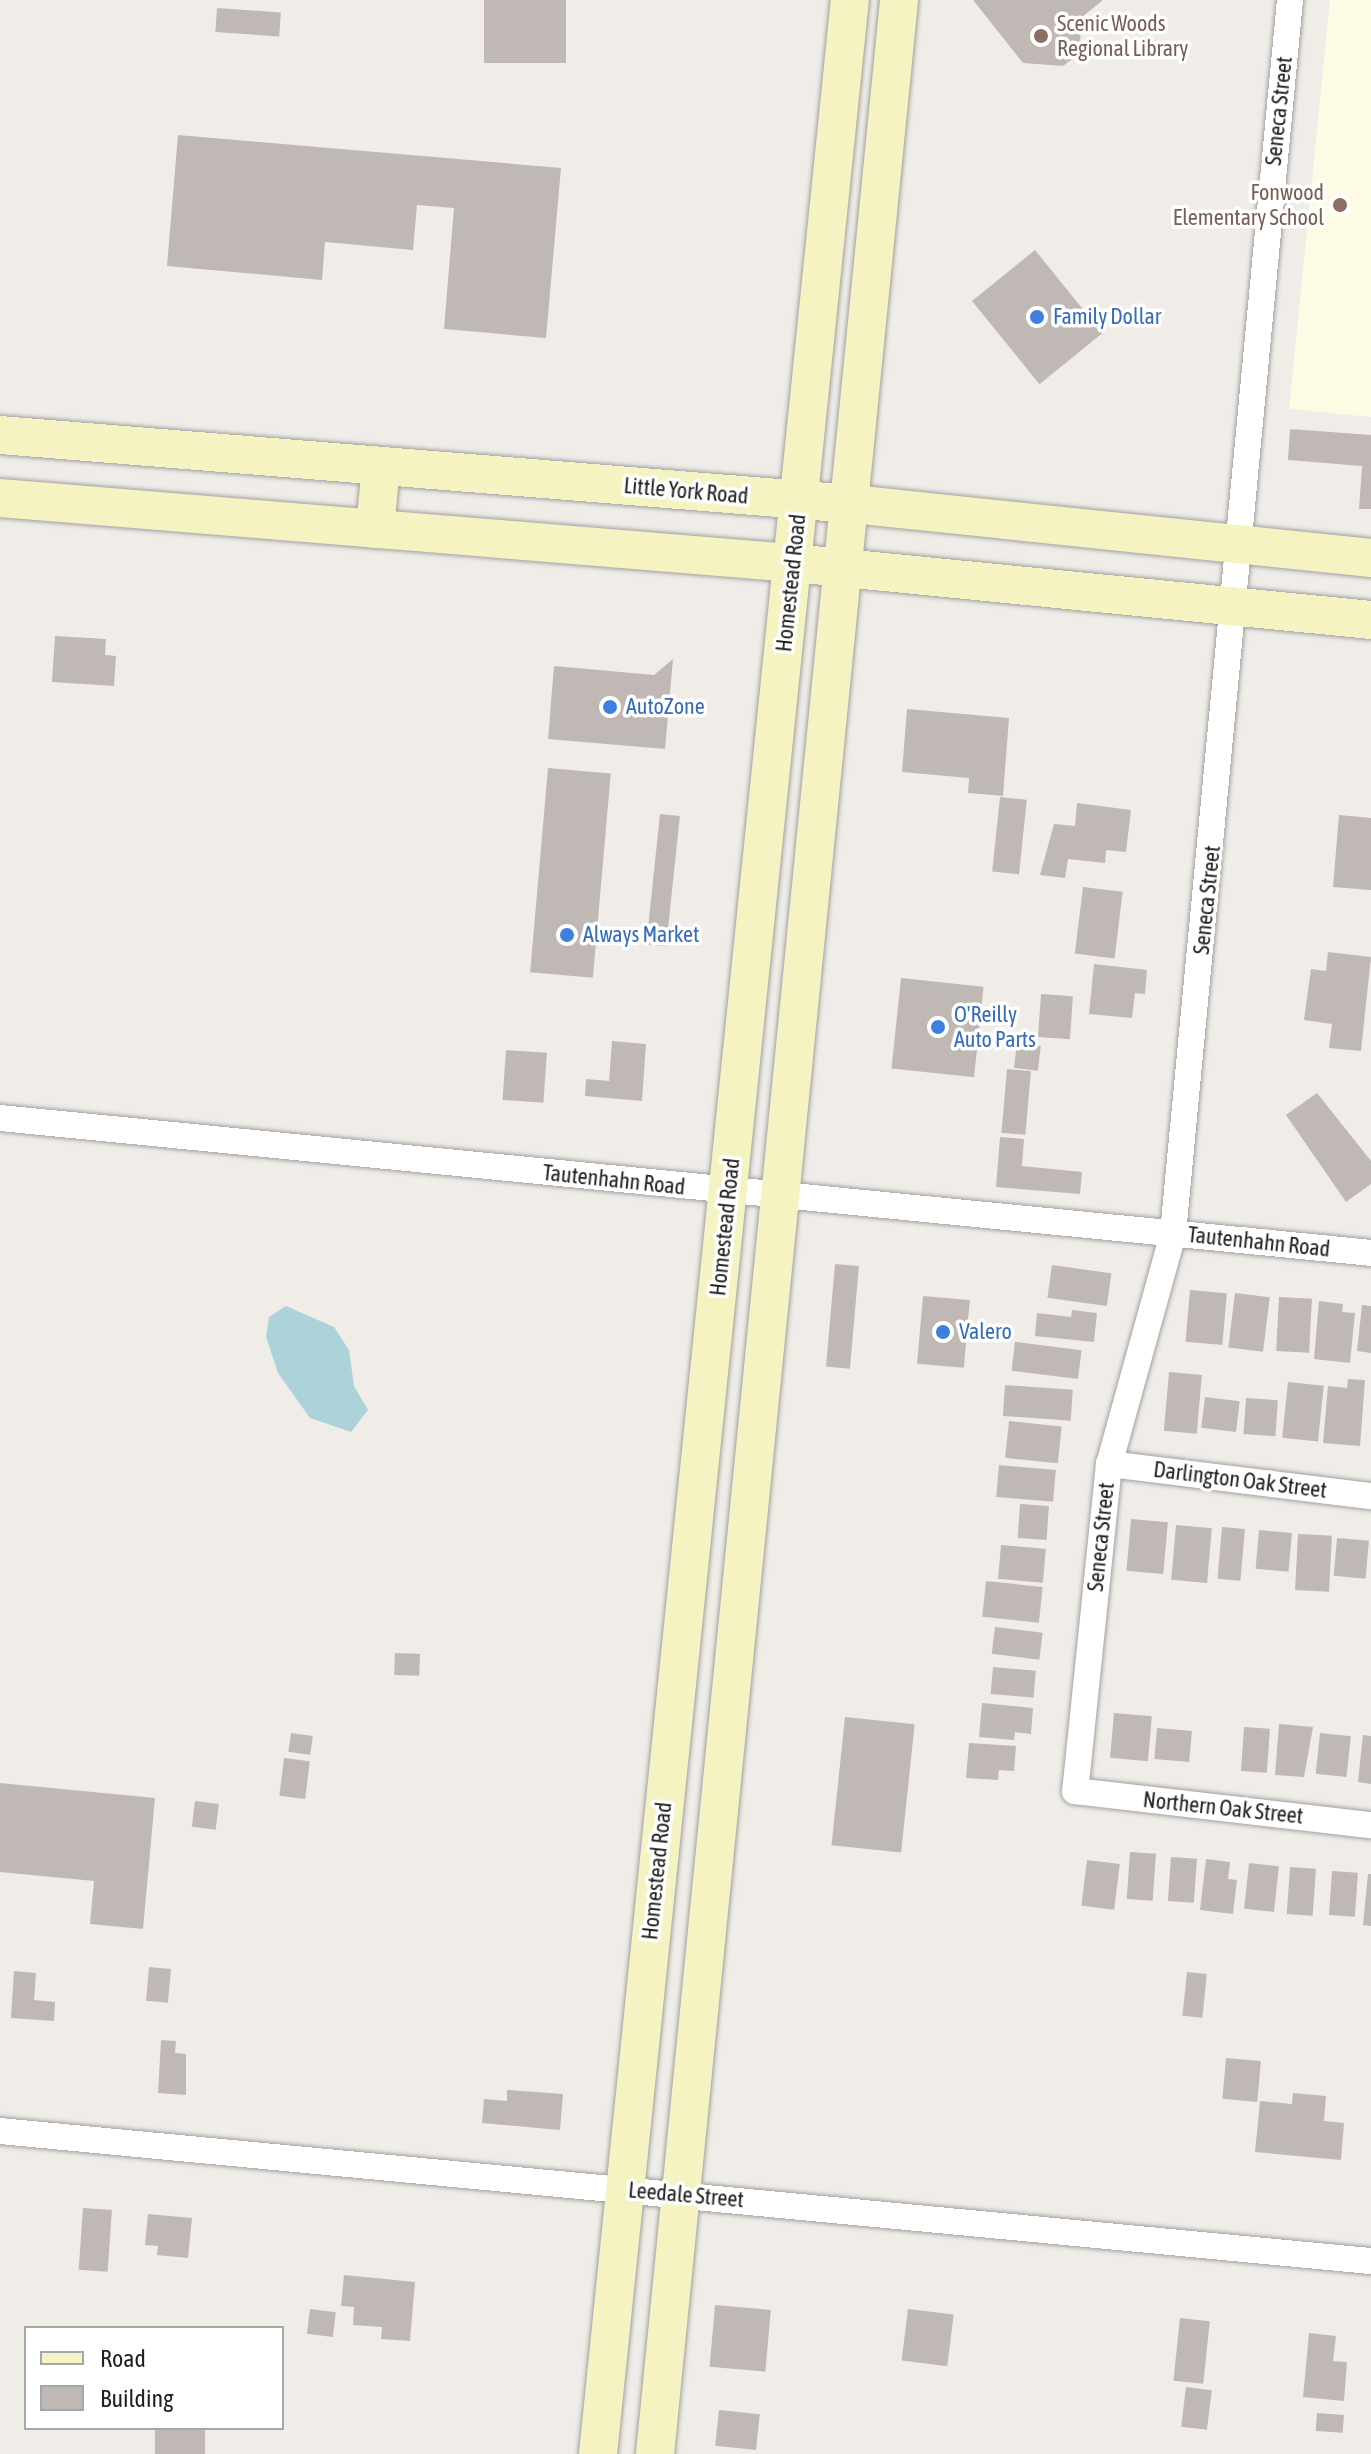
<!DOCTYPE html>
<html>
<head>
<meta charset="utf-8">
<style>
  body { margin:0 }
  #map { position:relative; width:1371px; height:2454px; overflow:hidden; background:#f0ede8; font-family:"Asap Condensed",sans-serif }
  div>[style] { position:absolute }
  .education>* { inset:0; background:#fdfbe4 }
  .water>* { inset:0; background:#acd3da }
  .building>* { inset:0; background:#c0b8b4; transform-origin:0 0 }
  .roads { filter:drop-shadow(0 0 2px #a1a1a1) drop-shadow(0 0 2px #a1a1a1) }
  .street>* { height:26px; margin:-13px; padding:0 13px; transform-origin:13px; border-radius:13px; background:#fff }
  .secondary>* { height:38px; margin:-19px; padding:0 19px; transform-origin:19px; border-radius:19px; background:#f5f3c1 }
  .dots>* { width:22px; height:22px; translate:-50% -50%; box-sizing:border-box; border:4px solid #fff; border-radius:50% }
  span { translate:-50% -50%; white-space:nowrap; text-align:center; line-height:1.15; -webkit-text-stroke:7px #fff; paint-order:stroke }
  .education-label { font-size:22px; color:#785e54 }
  .left { translate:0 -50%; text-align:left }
  .right { translate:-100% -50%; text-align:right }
  .street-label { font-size:22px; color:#202020 }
  .shop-label { font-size:22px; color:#366cbe }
  .legend { position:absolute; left:24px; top:2326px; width:260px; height:104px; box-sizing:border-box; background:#fff; border:2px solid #a6a6a6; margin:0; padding:10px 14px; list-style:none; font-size:24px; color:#202020 }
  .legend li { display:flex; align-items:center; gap:16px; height:40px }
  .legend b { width:40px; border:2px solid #a6a6a6 }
</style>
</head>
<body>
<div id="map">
  <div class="education">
    <i style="clip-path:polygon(1330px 0,1371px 0,1371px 417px,1289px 409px)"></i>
  </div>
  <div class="water">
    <i style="clip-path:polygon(286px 1306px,334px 1327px,349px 1350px,354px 1386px,368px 1410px,351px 1432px,310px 1418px,278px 1373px,266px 1337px,269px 1317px)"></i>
  </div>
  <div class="building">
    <i style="left:484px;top:0;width:82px;height:63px"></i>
    <i style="clip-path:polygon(973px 0,1103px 0,1082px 17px,1079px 54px,1063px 66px,1023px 63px)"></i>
    <i style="left:217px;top:8px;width:64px;height:24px;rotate:4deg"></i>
    <i style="clip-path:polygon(178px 135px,561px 168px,546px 338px,444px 329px,454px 208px,417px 205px,413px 250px,325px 242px,322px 280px,167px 266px)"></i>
    <i style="left:1035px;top:250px;width:107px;height:81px;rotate:51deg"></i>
    <i style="clip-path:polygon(1290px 429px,1371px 435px,1371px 509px,1359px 509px,1362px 466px,1288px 460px)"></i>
    <i style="clip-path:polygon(55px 636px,106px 639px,105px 655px,116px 656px,114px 686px,52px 682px)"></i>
    <i style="clip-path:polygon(673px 659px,665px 749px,548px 739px,554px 666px,654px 675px)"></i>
    <i style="clip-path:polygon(907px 709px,1009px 718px,1003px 796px,968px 793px,969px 778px,902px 772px)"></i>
    <i style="left:548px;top:768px;width:63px;height:205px;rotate:5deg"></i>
    <i style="left:1000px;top:797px;width:27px;height:75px;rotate:6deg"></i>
    <i style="clip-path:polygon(1077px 803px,1131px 810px,1126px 852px,1106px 850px,1105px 863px,1068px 859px,1065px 878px,1040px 875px,1054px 824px,1075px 826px)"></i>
    <i style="left:660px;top:814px;width:20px;height:131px;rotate:6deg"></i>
    <i style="clip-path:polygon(1339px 815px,1371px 818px,1371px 890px,1333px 887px)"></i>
    <i style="left:1083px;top:887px;width:40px;height:67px;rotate:7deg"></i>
    <i style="clip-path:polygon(1328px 952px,1371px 957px,1361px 1051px,1329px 1048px,1332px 1024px,1304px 1020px,1311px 969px,1326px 971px)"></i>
    <i style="clip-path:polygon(1094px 964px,1147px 970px,1145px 994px,1135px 993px,1132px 1018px,1089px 1014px)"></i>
    <i style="left:901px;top:978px;width:83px;height:91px;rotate:6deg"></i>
    <i style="left:1041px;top:994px;width:32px;height:43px;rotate:4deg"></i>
    <i style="clip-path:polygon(612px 1041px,646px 1044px,642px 1101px,585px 1096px,586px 1079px,609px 1081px)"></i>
    <i style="left:1017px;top:1043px;width:24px;height:25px;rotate:7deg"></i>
    <i style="left:506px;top:1050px;width:41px;height:50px;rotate:4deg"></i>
    <i style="left:1007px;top:1069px;width:24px;height:64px;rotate:5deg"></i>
    <i style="clip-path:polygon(1317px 1093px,1371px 1161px,1371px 1184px,1346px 1202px,1286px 1115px)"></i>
    <i style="clip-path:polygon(1000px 1137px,1024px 1139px,1022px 1166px,1082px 1172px,1080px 1194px,996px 1187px)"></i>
    <i style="left:835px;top:1264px;width:24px;height:103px;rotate:5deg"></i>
    <i style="left:1052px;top:1265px;width:60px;height:33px;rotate:8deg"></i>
    <i style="left:1190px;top:1290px;width:37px;height:52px;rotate:5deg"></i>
    <i style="left:1235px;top:1293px;width:35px;height:55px;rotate:7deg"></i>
    <i style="left:923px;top:1296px;width:47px;height:68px;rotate:5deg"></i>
    <i style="left:1279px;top:1297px;width:33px;height:54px;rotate:3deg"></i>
    <i style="clip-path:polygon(1319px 1301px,1343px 1304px,1342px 1312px,1355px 1313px,1350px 1363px,1314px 1359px)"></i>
    <i style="clip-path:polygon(1362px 1305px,1371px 1306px,1371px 1353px,1357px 1351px)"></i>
    <i style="clip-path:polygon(1072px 1310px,1097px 1313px,1094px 1342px,1035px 1336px,1037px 1313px,1071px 1317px)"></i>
    <i style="left:1015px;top:1342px;width:67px;height:29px;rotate:7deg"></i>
    <i style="left:1169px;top:1372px;width:33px;height:59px;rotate:5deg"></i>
    <i style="clip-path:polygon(1348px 1379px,1365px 1380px,1360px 1446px,1323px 1443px,1328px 1386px,1347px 1388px)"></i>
    <i style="left:1288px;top:1382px;width:36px;height:56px;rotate:6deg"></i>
    <i style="left:1005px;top:1385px;width:68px;height:31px;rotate:4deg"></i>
    <i style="left:1205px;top:1397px;width:35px;height:31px;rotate:7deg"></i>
    <i style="left:1246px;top:1398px;width:32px;height:36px;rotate:4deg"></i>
    <i style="left:1009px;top:1421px;width:53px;height:37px;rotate:6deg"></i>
    <i style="left:999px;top:1465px;width:57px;height:32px;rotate:5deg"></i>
    <i style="left:1020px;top:1504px;width:29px;height:34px;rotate:4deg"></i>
    <i style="left:1131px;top:1519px;width:37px;height:52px;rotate:5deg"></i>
    <i style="left:1176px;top:1525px;width:36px;height:55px;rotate:5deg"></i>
    <i style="left:1222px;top:1527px;width:23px;height:52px;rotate:5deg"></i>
    <i style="left:1259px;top:1530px;width:33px;height:39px;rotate:5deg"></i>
    <i style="left:1298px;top:1534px;width:34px;height:56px;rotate:3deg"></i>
    <i style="left:1337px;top:1538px;width:32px;height:38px;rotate:5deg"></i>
    <i style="left:1001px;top:1545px;width:45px;height:34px;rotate:5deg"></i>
    <i style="left:986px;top:1581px;width:57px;height:36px;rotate:6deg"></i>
    <i style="left:995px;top:1627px;width:48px;height:27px;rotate:7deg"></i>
    <i style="left:395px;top:1653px;width:25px;height:22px;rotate:2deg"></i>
    <i style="left:993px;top:1667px;width:43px;height:27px;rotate:5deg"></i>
    <i style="clip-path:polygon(982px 1703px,1033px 1708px,1031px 1734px,1015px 1732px,1014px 1740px,979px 1737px)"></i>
    <i style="left:1114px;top:1713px;width:38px;height:45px;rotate:5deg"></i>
    <i style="left:845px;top:1717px;width:70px;height:129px;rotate:6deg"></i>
    <i style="clip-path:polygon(1279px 1724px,1313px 1727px,1304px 1777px,1275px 1775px)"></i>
    <i style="left:1244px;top:1727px;width:26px;height:44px;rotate:4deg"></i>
    <i style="left:1157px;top:1728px;width:35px;height:31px;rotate:5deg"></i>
    <i style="left:291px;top:1733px;width:22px;height:19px;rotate:8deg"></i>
    <i style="left:1320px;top:1733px;width:31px;height:41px;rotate:6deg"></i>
    <i style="clip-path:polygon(1363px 1735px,1371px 1736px,1371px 1784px,1358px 1782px)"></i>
    <i style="clip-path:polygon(969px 1743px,1016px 1746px,1014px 1771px,999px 1770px,998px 1780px,966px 1778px)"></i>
    <i style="left:284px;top:1758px;width:26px;height:38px;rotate:7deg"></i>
    <i style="clip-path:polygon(0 1783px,155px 1798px,143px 1929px,90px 1924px,94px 1881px,0 1872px)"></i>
    <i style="left:195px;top:1801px;width:24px;height:26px;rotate:7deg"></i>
    <i style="left:1130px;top:1852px;width:26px;height:47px;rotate:4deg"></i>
    <i style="left:1171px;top:1857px;width:26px;height:44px;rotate:4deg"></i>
    <i style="clip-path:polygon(1206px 1859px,1230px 1862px,1228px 1879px,1237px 1880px,1233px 1914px,1200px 1910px)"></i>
    <i style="left:1087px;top:1860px;width:33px;height:46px;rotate:7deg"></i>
    <i style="left:1249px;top:1863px;width:30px;height:46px;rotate:6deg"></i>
    <i style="left:1290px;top:1867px;width:26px;height:47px;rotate:4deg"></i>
    <i style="left:1332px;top:1871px;width:26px;height:44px;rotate:4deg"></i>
    <i style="clip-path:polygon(1368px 1874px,1371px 1874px,1371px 1926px,1363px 1925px)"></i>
    <i style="left:149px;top:1967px;width:22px;height:34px;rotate:5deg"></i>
    <i style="clip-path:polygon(14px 1971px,36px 1973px,34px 2000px,55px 2002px,54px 2021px,11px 2018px)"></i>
    <i style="left:1187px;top:1972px;width:20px;height:44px;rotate:6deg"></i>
    <i style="clip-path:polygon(161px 2040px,176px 2041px,175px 2053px,186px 2054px,186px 2095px,158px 2093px)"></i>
    <i style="left:1226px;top:2058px;width:35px;height:41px;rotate:5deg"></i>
    <i style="clip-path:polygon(507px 2090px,563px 2094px,560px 2130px,482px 2123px,484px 2099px,507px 2101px)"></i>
    <i style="clip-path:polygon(1293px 2093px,1326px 2096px,1324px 2121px,1344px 2123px,1341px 2160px,1255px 2152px,1260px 2101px,1292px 2104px)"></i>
    <i style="left:83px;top:2208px;width:29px;height:62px;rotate:4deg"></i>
    <i style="clip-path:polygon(148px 2214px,192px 2218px,188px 2258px,157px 2255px,158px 2246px,145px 2245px)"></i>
    <i style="clip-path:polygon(344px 2275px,415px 2282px,410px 2341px,381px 2339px,382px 2327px,353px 2325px,354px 2307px,341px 2306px)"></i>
    <i style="left:715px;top:2305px;width:56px;height:62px;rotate:5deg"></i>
    <i style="left:310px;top:2309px;width:26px;height:25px;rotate:7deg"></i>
    <i style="left:908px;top:2309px;width:46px;height:52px;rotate:7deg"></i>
    <i style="left:1180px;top:2318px;width:30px;height:63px;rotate:6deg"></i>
    <i style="clip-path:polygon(1309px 2333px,1336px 2336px,1333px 2361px,1347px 2362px,1344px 2401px,1303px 2397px)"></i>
    <i style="left:1186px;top:2387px;width:26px;height:40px;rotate:7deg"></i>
    <i style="left:719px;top:2410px;width:41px;height:36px;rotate:6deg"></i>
    <i style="left:1317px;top:2413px;width:27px;height:18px;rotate:4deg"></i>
    <i style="left:155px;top:2428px;width:50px;height:26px"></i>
  </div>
  <div class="roads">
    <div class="street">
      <i style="left:1290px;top:0;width:1240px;rotate:95.42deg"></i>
      <i style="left:1173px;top:1234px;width:239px;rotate:105.5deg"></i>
      <i style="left:1109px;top:1464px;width:329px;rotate:95.9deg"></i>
      <i style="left:1075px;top:1791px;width:298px;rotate:6.6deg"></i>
      <i style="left:0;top:1118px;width:1378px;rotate:5.62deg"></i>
      <i style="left:1109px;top:1464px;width:264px;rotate:7deg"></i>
      <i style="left:0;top:2131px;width:1377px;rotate:5.42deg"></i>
    </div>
    <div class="secondary">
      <i style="left:0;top:435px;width:855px;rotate:4.63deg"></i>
      <i style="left:852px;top:504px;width:522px;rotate:5.94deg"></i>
      <i style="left:0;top:498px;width:796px;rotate:4.69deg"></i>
      <i style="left:793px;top:563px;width:581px;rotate:5.63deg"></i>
      <i style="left:375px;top:529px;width:63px;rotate:-84.6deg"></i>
      <i style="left:598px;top:2454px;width:2467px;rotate:-84.14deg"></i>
      <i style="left:655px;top:2454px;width:2466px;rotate:-84.32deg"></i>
    </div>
  </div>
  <div class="dots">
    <i style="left:1041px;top:36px;background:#8d6e63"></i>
    <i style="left:1340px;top:205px;background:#8d6e63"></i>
    <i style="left:1037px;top:317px;background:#3f7fe0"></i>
    <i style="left:610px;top:707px;background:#3f7fe0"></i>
    <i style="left:567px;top:935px;background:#3f7fe0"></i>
    <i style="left:938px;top:1027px;background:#3f7fe0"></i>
    <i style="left:943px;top:1332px;background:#3f7fe0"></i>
  </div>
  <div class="education-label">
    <span class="left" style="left:1057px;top:36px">Scenic Woods<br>Regional Library</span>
    <span class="right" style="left:1324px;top:205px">Fonwood<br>Elementary School</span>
  </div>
  <div class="street-label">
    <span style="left:1279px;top:111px;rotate:-84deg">Seneca Street</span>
    <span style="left:686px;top:491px;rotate:5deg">Little York Road</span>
    <span style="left:791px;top:583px;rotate:-84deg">Homestead Road</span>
    <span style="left:1207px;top:900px;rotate:-84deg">Seneca Street</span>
    <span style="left:614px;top:1180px;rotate:6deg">Tautenhahn Road</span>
    <span style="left:725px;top:1227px;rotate:-84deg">Homestead Road</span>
    <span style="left:1259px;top:1242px;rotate:6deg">Tautenhahn Road</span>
    <span style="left:1240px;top:1480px;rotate:7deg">Darlington Oak Street</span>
    <span style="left:1101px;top:1537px;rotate:-84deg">Seneca Street</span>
    <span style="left:1223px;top:1808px;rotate:6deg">Northern Oak Street</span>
    <span style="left:657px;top:1871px;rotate:-84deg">Homestead Road</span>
    <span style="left:686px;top:2195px;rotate:5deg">Leedale Street</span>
  </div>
  <div class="shop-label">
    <span class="left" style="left:1053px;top:317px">Family Dollar</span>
    <span class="left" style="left:626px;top:707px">AutoZone</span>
    <span class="left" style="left:583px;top:935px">Always Market</span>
    <span class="left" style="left:954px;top:1027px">O'Reilly<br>Auto Parts</span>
    <span class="left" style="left:959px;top:1332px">Valero</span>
  </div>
  <ul class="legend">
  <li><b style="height:10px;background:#f5f3c1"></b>Road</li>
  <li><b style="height:22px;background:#c0b8b4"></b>Building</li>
  </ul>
</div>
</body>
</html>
